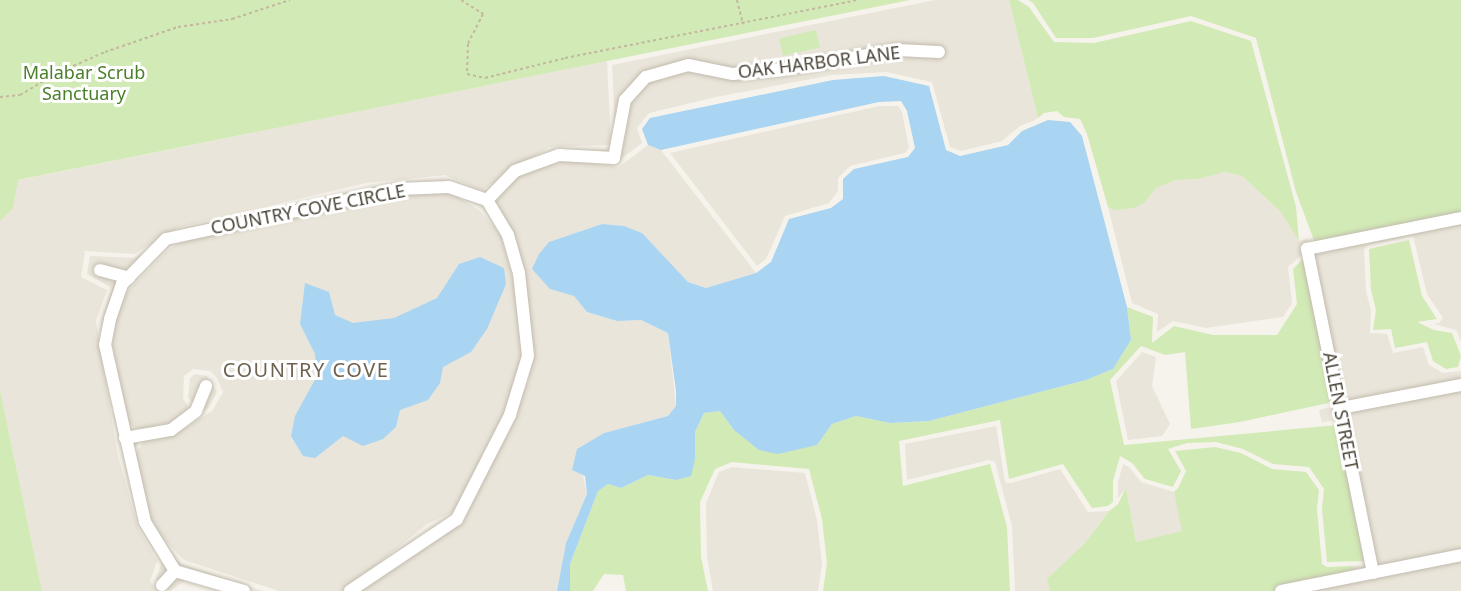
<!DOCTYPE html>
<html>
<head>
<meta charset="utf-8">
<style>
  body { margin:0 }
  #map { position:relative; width:1461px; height:591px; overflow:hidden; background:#f6f3ec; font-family:"Noto Sans",sans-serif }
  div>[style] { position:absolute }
  .residential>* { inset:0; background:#eae5da }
  .green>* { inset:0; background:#d2eab5; transform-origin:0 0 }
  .water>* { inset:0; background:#a9d4f2 }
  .path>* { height:2px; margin-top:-1px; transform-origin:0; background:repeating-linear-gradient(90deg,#c4b79f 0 3px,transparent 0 6px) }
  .roads { filter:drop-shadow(0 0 2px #c2bbae) drop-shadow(0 0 2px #c2bbae) }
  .minor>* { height:12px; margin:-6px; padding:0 6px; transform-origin:6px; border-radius:6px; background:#fff }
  span { translate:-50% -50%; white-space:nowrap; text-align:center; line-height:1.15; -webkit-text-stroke:6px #fff; paint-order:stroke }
  .street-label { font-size:18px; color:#4b4439 }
  .park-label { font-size:18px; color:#4a7f2a }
  .neighbourhood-label { font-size:20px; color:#6e6250; letter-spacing:1.5px }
</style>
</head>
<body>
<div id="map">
  <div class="residential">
    <i style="clip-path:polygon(935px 0,1009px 0,1038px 118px,1035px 120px,1020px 126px,1002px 141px,961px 151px,950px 147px,932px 82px,886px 72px,832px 75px,716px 97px,649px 113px,637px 128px,642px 143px,617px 162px,551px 152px,611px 150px,616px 145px,612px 65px)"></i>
    <i style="clip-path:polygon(607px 61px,611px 145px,549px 147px,482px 190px,445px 175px,366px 183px,180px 227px,134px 254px,85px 251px,81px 277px,107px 290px,96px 321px,117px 452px,138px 528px,157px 561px,150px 582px,161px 591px,42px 591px,0 390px,0 184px)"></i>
    <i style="clip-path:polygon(879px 106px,898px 106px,902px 112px,909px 148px,905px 153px,850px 166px,838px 178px,838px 191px,829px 203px,785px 216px,766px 259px,757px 266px,670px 153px)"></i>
    <i style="clip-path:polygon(648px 145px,661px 150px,756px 273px,706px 288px,688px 282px,642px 234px,624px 226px,602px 224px,549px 242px,550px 289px,574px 296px,587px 312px,617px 321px,641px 320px,668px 333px,676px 406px,668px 416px,604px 433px,577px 449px,587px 494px,566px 543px,557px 591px,357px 591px,465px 519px,529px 380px,530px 311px,517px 244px,495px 207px,494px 196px,519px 174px,569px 160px,619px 167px)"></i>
    <i style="clip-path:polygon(1224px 172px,1242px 176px,1280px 211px,1299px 241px,1308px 239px,1310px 245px,1461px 218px,1461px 341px,1456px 330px,1433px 324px,1439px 323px,1443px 318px,1427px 294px,1413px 236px,1368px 245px,1364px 250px,1366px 291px,1371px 311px,1370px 333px,1387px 334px,1393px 353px,1423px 347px,1429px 365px,1443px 373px,1461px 371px,1461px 591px,1273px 591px,1354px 576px,1354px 566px,1367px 566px,1339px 420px,1322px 422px,1319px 410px,1336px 406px,1303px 254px,1288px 267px,1292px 303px,1283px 317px,1206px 328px,1173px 321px,1157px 332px,1158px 314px,1132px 303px,1108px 207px,1114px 210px,1145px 202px,1156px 188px,1176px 180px,1198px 179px)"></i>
    <i style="clip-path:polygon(444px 180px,481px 195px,490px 193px,499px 224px,483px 207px,455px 189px,425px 186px,184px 235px,164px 247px,119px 293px,107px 332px,109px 367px,101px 322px,112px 288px,87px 274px,90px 256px,135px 258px,182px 231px,367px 188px)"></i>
    <i style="clip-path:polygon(425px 190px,452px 193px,480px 211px,501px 235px,516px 291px,522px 334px,522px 365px,510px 405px,463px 497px,453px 512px,427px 524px,344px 591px,279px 591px,184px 560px,155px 530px,146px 505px,136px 453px,144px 441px,176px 434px,212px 411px,223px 392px,217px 378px,210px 371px,193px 369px,184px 376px,183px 398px,189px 408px,178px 421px,147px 429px,136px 428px,125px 421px,114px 373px,112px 333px,124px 295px,168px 250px,187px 238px,385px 196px)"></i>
    <i style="clip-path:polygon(1142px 352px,1156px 357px,1152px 386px,1170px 424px,1162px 436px,1128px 440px,1116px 381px)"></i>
    <i style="clip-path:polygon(195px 374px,207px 376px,217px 392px,208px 408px,173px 430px,142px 436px,131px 451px,130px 460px,141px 506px,150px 531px,165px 550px,182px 564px,263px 591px,223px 591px,186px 580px,170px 591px,156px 580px,162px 561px,143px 526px,122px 451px,112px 386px,120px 423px,134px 433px,146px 434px,181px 425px,193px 411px,195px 407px,188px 397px,190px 378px)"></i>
    <i style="clip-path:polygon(996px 426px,1005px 482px,1011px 483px,1060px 469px,1088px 512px,1109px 511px,1085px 543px,1048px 579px,1050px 591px,1015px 591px,1012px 526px,995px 462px,989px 460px,907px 480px,905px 444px)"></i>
    <i style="clip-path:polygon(1123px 464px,1129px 467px,1141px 482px,1174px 492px,1183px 531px,1136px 542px,1126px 489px,1118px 498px,1118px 482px)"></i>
    <i style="clip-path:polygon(732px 467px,805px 473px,817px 520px,822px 564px,818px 591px,713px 591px,707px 556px,706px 503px,719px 472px)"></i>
  </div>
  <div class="green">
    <i style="clip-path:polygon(0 0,910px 0,18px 180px,13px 208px,0 221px)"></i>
    <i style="clip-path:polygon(1009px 0,1018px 0,1029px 7px,1054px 42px,1094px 43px,1191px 21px,1251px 41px,1296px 207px,1299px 241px,1280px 211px,1242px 176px,1225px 172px,1198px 179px,1176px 180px,1156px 188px,1145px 202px,1134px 208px,1114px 210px,1108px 207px,1087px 134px,1080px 119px,1064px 117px,1057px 111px,1044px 113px,1038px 118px)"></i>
    <i style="clip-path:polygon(1028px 0,1461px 0,1461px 213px,1315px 243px,1296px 192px,1256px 38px,1191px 16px,1093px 38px,1056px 38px,1033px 3px)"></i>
    <i style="left:816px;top:30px;width:18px;height:38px;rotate:77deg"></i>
    <i style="clip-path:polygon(1409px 240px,1422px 296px,1437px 319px,1417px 322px,1434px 330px,1452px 333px,1461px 356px,1458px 367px,1446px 369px,1433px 361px,1427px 342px,1395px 348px,1391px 329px,1373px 330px,1376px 310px,1371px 290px,1369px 249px)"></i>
    <i style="clip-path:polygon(1303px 259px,1333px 402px,1240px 422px,1191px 429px,1185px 352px,1165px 355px,1141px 346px,1110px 380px,1124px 445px,1338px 425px,1365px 561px,1327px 562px,1322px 509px,1324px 489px,1309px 467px,1273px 464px,1243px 449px,1216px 442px,1187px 443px,1168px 449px,1181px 471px,1173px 487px,1145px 479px,1132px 463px,1120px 456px,1113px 481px,1113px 502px,1108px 506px,1092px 508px,1063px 464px,1009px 479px,1000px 420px,899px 441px,903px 486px,990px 464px,1007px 527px,1010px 591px,823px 591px,827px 563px,822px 519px,809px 469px,732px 462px,715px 469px,700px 502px,701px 557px,708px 591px,626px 591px,623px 575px,604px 574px,593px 591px,570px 591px,570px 564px,598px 491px,608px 484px,621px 488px,648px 475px,676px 480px,695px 459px,695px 432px,704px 413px,720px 411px,734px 430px,817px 445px,832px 424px,856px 416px,890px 423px,929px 421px,1086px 380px,1113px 369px,1131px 340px,1127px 307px,1153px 317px,1152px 343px,1174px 326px,1213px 335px,1277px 335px,1297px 304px,1293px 269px)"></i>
    <i style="clip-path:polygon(0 390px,42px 591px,0 591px)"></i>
    <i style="clip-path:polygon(1215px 447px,1241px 453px,1272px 469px,1306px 472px,1319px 490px,1317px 509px,1322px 564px,1327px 567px,1354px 566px,1354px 576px,1273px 591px,1050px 591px,1047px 579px,1085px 543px,1109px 511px,1118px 504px,1126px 488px,1136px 542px,1182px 531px,1174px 492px,1178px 488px,1186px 471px,1175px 451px)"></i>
  </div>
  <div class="water">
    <i style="clip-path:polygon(884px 76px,929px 86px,946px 150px,960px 156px,1008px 145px,1022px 131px,1048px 120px,1070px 122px,1082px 136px,1127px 307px,1131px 340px,1113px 369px,1086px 380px,929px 421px,890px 423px,856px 416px,832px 424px,817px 445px,778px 454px,759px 450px,734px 430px,720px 411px,704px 413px,695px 432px,695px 459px,691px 476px,676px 480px,648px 475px,621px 488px,608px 484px,598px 491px,570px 564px,570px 591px,557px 591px,566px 543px,587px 494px,585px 476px,572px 470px,577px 449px,604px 433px,668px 416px,676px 406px,676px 391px,668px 333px,641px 320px,617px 321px,587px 312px,574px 296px,550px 289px,532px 269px,539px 254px,549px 242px,602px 224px,624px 226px,642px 233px,688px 282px,706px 288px,756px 273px,771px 262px,789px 219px,831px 208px,843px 199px,843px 179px,854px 169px,908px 157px,915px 148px,907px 111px,901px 101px,879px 102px,661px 150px,648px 145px,642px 129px,650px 118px,833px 80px)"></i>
    <i style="clip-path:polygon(480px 257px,504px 268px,506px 284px,487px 329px,471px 352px,443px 367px,440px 383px,428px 400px,400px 410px,396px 427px,383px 439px,363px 446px,343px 436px,315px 458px,303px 456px,291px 436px,295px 416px,317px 376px,315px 354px,300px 324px,305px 283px,329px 292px,335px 315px,353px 323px,394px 318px,437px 298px,459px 264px)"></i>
  </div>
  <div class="path">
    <i style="left:461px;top:0;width:26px;rotate:32deg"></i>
    <i style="left:483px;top:14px;width:34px;rotate:117deg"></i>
    <i style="left:468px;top:44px;width:30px;rotate:92deg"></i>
    <i style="left:467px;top:74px;width:18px;rotate:13deg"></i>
    <i style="left:485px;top:78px;width:82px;rotate:-14deg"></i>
    <i style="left:565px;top:58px;width:298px;rotate:-11.2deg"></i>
    <i style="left:737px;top:0;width:25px;rotate:76deg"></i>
    <i style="left:0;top:97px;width:20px;rotate:-6deg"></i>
    <i style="left:20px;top:95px;width:43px;rotate:-30.7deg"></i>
    <i style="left:57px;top:73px;width:52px;rotate:-23.6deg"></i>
    <i style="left:105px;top:52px;width:77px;rotate:-18.9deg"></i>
    <i style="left:178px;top:27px;width:55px;rotate:-8.4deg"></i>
    <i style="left:232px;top:19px;width:61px;rotate:-18.1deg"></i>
  </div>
  <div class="roads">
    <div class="minor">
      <i style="left:487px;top:200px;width:40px;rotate:-46deg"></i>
      <i style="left:515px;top:171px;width:47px;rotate:-20deg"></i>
      <i style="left:559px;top:155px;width:55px;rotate:3.1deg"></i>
      <i style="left:614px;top:158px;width:59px;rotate:-79.3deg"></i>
      <i style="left:625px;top:100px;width:31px;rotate:-48deg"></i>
      <i style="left:646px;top:77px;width:44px;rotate:-15.9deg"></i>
      <i style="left:688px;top:65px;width:46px;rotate:11.3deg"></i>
      <i style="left:733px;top:74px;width:51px;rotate:-5.6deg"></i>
      <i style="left:784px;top:69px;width:116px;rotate:-9.5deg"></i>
      <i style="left:898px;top:50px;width:41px;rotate:2.8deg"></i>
      <i style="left:100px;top:270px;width:30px;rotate:15deg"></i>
      <i style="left:1341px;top:408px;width:122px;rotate:-10.9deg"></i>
      <i style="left:125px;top:438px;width:47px;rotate:-9.9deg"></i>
      <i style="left:171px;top:430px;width:31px;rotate:-37deg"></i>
      <i style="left:196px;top:411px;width:27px;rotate:-68deg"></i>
      <i style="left:1373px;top:573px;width:331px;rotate:-101.5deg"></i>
      <i style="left:1307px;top:249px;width:157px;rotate:-11.4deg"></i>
      <i style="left:162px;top:585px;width:19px;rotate:-47deg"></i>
      <i style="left:244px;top:591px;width:72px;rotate:-163.8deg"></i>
      <i style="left:175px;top:571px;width:57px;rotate:-121.5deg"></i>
      <i style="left:145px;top:522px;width:181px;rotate:-102.7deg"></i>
      <i style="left:105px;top:345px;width:26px;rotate:-79deg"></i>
      <i style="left:110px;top:319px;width:37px;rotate:-71deg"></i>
      <i style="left:122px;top:284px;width:63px;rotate:-45.6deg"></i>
      <i style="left:166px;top:239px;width:238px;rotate:-12.1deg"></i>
      <i style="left:399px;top:189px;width:50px;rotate:-2.3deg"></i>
      <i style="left:449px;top:187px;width:40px;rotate:18.9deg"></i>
      <i style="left:487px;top:200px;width:41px;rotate:59deg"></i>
      <i style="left:508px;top:235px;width:40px;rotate:74deg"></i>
      <i style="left:519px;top:273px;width:83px;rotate:83.8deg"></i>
      <i style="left:528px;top:356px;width:62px;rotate:107deg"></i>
      <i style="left:510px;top:415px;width:117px;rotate:117deg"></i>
      <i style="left:457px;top:519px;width:129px;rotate:146.1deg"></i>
      <i style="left:1281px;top:591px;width:184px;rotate:-11.3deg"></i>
    </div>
  </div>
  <div class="street-label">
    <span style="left:819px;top:62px;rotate:-7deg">OAK HARBOR LANE</span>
    <span style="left:308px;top:209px;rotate:-11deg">COUNTRY COVE CIRCLE</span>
    <span style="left:1341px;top:411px;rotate:79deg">ALLEN STREET</span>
  </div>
  <div class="park-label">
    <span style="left:84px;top:83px">Malabar Scrub<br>Sanctuary</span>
  </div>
  <div class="neighbourhood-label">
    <span style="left:306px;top:369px">COUNTRY COVE</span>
  </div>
</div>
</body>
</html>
